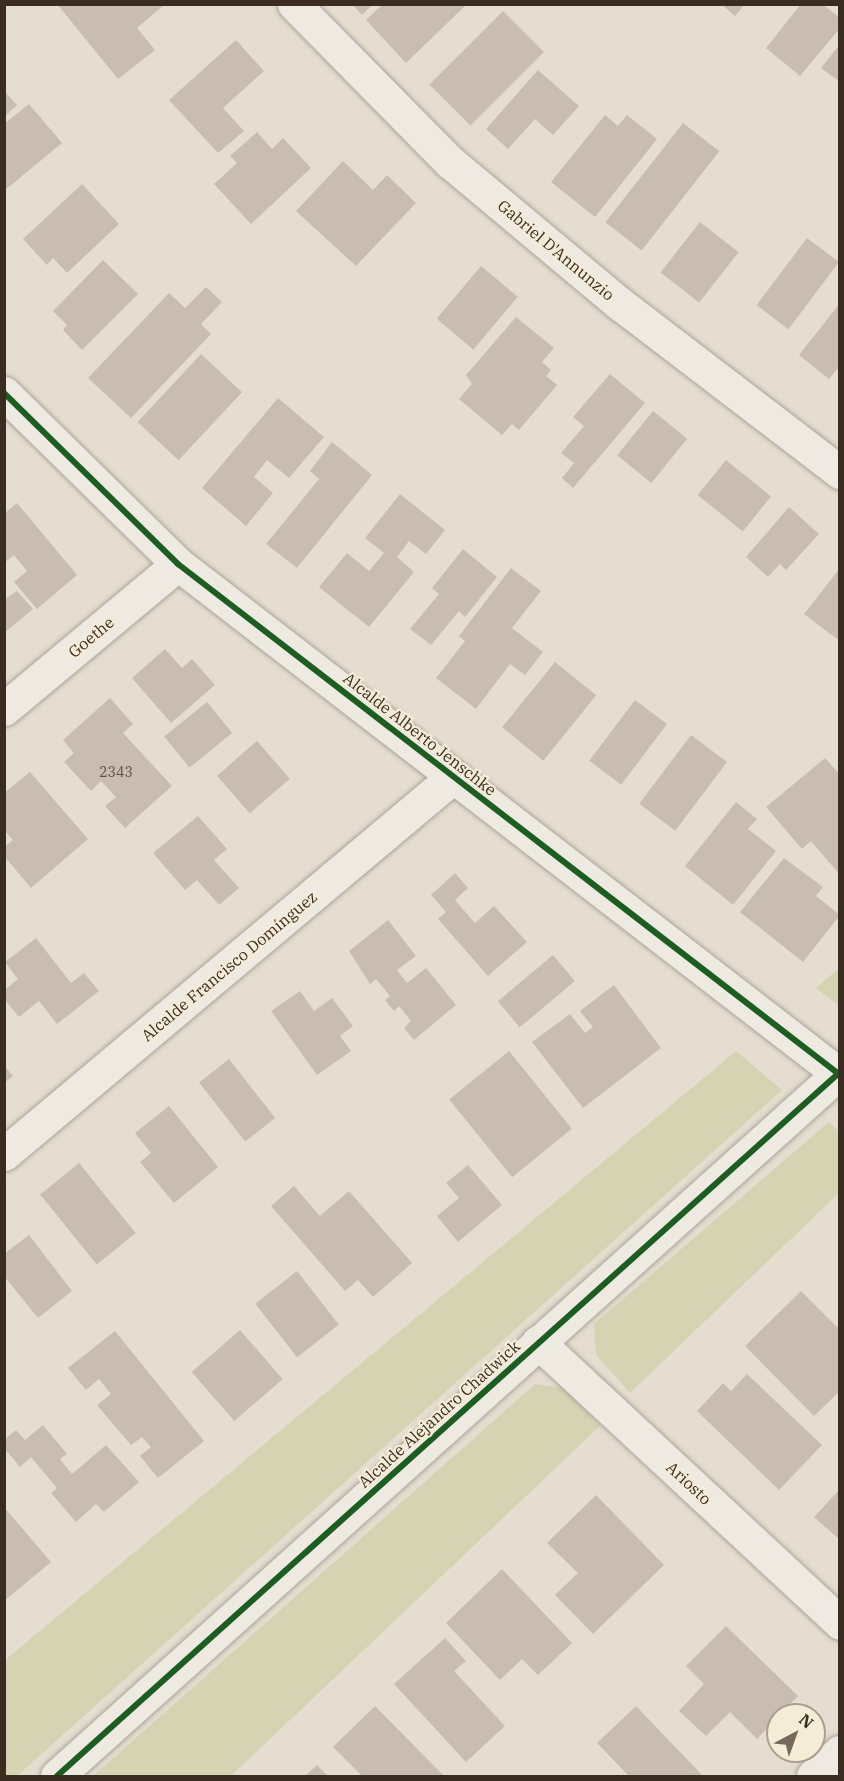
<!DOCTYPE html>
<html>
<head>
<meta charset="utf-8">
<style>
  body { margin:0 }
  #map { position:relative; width:844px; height:1781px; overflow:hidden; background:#e5ded0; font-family:"IBM Plex Serif",serif }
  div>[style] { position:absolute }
  .green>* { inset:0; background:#d4d4b3 }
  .building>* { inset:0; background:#c9bdb1; transform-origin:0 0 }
  .roads { filter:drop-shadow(0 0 2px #aba499) drop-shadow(0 0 2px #aba499) }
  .minor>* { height:33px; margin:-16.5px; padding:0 16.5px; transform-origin:16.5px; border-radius:16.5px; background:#eeeae2 }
  .cycleway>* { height:6px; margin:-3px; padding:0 3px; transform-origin:3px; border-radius:3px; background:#1b5e20 }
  span { translate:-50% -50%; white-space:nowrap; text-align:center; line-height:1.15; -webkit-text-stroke:4.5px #f5ecd8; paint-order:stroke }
  .number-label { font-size:14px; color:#5e5045 }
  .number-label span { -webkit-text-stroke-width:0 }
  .street-label { font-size:16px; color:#3a2c21 }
  .frame { position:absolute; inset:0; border:6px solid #3a2c21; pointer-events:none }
  .north { position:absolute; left:766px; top:1703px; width:60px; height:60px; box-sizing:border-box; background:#f5ecd8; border:2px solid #aa9f8f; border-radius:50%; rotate:41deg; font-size:16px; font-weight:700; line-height:24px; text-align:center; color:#3a2c21 }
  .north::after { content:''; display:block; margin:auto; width:21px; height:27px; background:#766a5e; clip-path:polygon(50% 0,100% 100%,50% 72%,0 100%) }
</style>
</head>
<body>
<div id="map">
  <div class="green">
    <i style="clip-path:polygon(839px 968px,839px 1006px,816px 988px)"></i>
    <i style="clip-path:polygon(736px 1051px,782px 1090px,17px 1776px,5px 1776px,5px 1660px)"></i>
    <i style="clip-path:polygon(829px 1122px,839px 1131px,839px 1193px,630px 1393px,596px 1355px,594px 1324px)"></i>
    <i style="clip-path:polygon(535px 1384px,564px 1388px,600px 1426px,231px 1776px,93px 1776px)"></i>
  </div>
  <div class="building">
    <i style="clip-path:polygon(57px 4px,165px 4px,137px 28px,155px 50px,118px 79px)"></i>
    <i style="clip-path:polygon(352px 4px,373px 4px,362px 15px)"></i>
    <i style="clip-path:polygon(383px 4px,467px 4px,406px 63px,366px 20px)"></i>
    <i style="clip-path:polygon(721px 4px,745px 4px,735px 16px)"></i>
    <i style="clip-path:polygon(801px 4px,822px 4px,840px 18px,840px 28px,800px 76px,766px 48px)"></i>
    <i style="left:503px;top:11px;width:58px;height:104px;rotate:45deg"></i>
    <i style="clip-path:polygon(236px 40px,264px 71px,223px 108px,244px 131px,218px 153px,169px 100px)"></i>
    <i style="clip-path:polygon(840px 44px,840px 82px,821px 68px)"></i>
    <i style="clip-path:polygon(538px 70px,579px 106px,553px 135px,535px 119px,508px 149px,486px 129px)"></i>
    <i style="clip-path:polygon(4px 91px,17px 105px,4px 117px)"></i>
    <i style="clip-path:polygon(29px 104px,62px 143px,4px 191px,4px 124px)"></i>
    <i style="clip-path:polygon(605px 115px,618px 126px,627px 115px,657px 139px,595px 217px,551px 182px)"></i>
    <i style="left:683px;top:123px;width:46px;height:126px;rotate:38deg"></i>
    <i style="clip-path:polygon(257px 132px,272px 149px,283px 138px,311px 168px,251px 224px,214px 184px,237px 163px,230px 156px)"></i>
    <i style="clip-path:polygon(343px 161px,373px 190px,387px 175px,416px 203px,356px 266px,296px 211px)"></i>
    <i style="clip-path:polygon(82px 184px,119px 224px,67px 273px,53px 258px,47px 265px,23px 239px)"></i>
    <i style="left:700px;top:222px;width:49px;height:64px;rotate:38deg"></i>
    <i style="left:807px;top:238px;width:40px;height:84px;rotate:37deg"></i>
    <i style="clip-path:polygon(103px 260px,138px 294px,82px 350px,63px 330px,67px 325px,53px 311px)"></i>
    <i style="left:481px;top:266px;width:48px;height:69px;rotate:40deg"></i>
    <i style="clip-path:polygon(206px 287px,222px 302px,201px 324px,211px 334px,131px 418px,88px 378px,169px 293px,185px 308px)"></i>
    <i style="clip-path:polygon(840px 303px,840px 366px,829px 379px,799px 355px)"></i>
    <i style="clip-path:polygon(516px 317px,554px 348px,542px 362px,551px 370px,546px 376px,557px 385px,519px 430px,512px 424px,502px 435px,459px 399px,472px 384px,466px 375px)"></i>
    <i style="left:201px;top:354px;width:56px;height:93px;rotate:43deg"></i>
    <i style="clip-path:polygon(610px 374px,645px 403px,573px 488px,562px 478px,574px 463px,561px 453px,584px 426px,573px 417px)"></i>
    <i style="clip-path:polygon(278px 398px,324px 437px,289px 478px,267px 460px,254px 477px,273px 493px,246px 526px,202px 488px)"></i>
    <i style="left:653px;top:411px;width:44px;height:57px;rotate:39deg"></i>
    <i style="clip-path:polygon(332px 442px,372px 475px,297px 568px,266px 544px,319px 479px,310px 471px)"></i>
    <i style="left:726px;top:460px;width:58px;height:45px;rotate:39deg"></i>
    <i style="clip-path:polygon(400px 494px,445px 530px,426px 554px,409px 541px,397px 557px,414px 572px,369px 627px,319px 587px,347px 553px,369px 571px,384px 553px,365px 538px)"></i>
    <i style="clip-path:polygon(17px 503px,77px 575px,37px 609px,14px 582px,27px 571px,14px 555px,4px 563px,4px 514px)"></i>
    <i style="clip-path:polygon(789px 507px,819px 534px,786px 570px,780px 564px,768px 577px,746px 557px)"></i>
    <i style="clip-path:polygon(463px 549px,497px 577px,465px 617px,459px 611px,431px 645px,410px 629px,439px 594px,432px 588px)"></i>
    <i style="clip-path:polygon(511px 568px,541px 591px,512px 628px,543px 652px,525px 675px,510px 664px,476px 709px,436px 678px,465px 641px,459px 636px)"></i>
    <i style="clip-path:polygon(840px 568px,840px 636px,837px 639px,804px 614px)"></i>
    <i style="clip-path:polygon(17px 591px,33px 609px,4px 633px,4px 595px,7px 598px)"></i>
    <i style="clip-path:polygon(165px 649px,182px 668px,192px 659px,215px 685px,171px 723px,132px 678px)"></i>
    <i style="left:555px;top:662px;width:53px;height:84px;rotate:39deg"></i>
    <i style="clip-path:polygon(110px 698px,133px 724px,123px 733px,172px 786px,125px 828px,105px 806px,116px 797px,101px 781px,91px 791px,64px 762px,74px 753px,63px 740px)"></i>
    <i style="left:635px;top:700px;width:40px;height:76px;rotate:37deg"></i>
    <i style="left:207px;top:702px;width:40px;height:55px;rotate:51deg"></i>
    <i style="left:691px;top:735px;width:45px;height:86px;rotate:37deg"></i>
    <i style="left:257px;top:741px;width:50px;height:53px;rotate:49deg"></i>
    <i style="clip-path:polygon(825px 758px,840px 775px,840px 875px,811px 841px,802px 849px,766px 807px)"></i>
    <i style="clip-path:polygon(30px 772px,88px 839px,31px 888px,4px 856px,4px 847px,13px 840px,4px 830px,4px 793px)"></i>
    <i style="clip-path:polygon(736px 802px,757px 819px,748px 829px,776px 851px,733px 905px,685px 866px)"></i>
    <i style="clip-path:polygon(198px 816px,227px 849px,214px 860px,239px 888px,219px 905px,197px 880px,185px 890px,153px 853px)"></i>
    <i style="clip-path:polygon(784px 858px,823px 887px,816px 896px,840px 915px,803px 962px,740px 912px)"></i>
    <i style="clip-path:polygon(455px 873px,468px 888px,455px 900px,475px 923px,494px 906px,527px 942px,488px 976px,438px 919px,446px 912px,431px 895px)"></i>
    <i style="clip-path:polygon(388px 920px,416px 956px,397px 970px,407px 983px,426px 968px,456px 1005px,414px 1040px,404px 1028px,411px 1021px,399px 1006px,394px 1011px,385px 1000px,390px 996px,376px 979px,370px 984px,349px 951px)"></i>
    <i style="clip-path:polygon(36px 938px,71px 983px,84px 973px,99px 991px,57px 1024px,39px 1001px,19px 1017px,5px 1000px,5px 990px,18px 979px,5px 962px)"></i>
    <i style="left:553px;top:955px;width:34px;height:72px;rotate:50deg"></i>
    <i style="clip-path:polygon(614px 985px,661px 1048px,583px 1108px,532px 1042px,570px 1014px,585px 1033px,593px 1027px,580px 1011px)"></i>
    <i style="clip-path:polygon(300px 991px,314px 1011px,332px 998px,353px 1026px,340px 1036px,351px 1051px,317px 1075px,271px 1011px)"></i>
    <i style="left:509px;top:1051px;width:100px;height:77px;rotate:51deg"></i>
    <i style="left:229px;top:1059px;width:75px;height:38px;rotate:52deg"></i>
    <i style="clip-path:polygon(4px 1065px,13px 1076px,4px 1083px)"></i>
    <i style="clip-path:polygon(169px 1106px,218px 1167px,174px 1203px,140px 1162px,151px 1153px,135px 1133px)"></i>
    <i style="left:79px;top:1163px;width:90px;height:50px;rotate:51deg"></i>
    <i style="clip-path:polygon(468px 1165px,502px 1205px,458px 1242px,437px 1216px,459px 1198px,446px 1183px)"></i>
    <i style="clip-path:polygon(294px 1186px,320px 1216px,349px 1191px,412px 1263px,373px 1297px,358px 1280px,345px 1291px,271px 1206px)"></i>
    <i style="clip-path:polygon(29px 1235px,72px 1291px,38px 1318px,4px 1276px,4px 1254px)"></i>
    <i style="left:297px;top:1271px;width:68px;height:53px;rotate:52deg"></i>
    <i style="clip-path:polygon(801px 1291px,840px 1330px,840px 1391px,814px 1416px,745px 1346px)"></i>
    <i style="left:240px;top:1330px;width:65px;height:64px;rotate:49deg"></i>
    <i style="clip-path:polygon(115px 1331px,204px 1441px,158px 1478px,140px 1456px,151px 1447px,142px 1437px,131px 1445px,97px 1405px,111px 1394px,99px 1379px,86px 1390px,68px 1368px)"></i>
    <i style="clip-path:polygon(747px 1374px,822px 1445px,779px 1490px,697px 1411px,723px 1383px,731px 1391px)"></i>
    <i style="clip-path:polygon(43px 1425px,67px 1454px,60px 1459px,72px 1474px,106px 1445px,139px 1482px,104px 1512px,96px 1504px,76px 1522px,51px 1493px,57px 1488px,31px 1457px,20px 1467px,4px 1448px,4px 1440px,16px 1430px,25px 1440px)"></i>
    <i style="clip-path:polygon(840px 1489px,840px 1540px,814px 1517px)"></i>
    <i style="clip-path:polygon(596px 1495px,664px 1565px,593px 1634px,555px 1595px,578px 1573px,547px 1543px)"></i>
    <i style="clip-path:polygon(4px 1507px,51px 1562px,4px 1601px)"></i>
    <i style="clip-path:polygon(502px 1569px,572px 1643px,538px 1675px,522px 1659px,500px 1680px,446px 1623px)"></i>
    <i style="clip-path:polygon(726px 1626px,798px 1696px,757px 1739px,730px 1712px,706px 1736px,679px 1711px,704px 1684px,686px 1666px)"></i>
    <i style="clip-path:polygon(445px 1638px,466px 1661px,454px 1671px,505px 1726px,466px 1762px,394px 1684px)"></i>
    <i style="clip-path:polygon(375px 1706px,444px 1776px,362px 1776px,333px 1747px)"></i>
    <i style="clip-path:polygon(636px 1706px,703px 1776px,629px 1776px,597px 1743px)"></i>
    <i style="clip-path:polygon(317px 1765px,328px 1776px,305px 1776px)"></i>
  </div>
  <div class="roads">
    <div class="minor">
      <i style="left:294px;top:4px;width:222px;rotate:45.4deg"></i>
      <i style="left:450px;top:162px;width:222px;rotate:39.9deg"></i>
      <i style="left:620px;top:304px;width:277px;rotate:37.4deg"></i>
      <i style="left:4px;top:393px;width:244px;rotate:44.5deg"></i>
      <i style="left:178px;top:564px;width:836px;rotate:37.66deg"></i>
      <i style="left:4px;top:709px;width:226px;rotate:-39.8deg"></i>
      <i style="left:4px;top:1154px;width:586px;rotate:-40.02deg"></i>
      <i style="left:538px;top:1342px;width:413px;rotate:42.9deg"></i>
      <i style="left:57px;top:1776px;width:1053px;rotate:-41.96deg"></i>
      <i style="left:813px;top:1776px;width:36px;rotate:-42deg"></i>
    </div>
  </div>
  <div class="cycleway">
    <i style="left:4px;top:393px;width:244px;rotate:44.5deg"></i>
    <i style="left:178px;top:564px;width:836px;rotate:37.66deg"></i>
    <i style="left:57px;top:1776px;width:1053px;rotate:-41.96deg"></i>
  </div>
  <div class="number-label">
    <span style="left:116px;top:772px">2343</span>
  </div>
  <div class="street-label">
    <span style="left:556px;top:250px;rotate:40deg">Gabriel D'Annunzio</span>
    <span style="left:91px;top:637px;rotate:-40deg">Goethe</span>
    <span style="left:420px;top:734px;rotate:38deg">Alcalde Alberto Jenschke</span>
    <span style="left:229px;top:966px;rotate:-40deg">Alcalde Francisco Domínguez</span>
    <span style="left:439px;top:1414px;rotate:-42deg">Alcalde Alejandro Chadwick</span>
    <span style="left:689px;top:1483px;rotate:43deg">Ariosto</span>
  </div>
  <div class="frame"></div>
  <div class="north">N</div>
</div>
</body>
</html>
